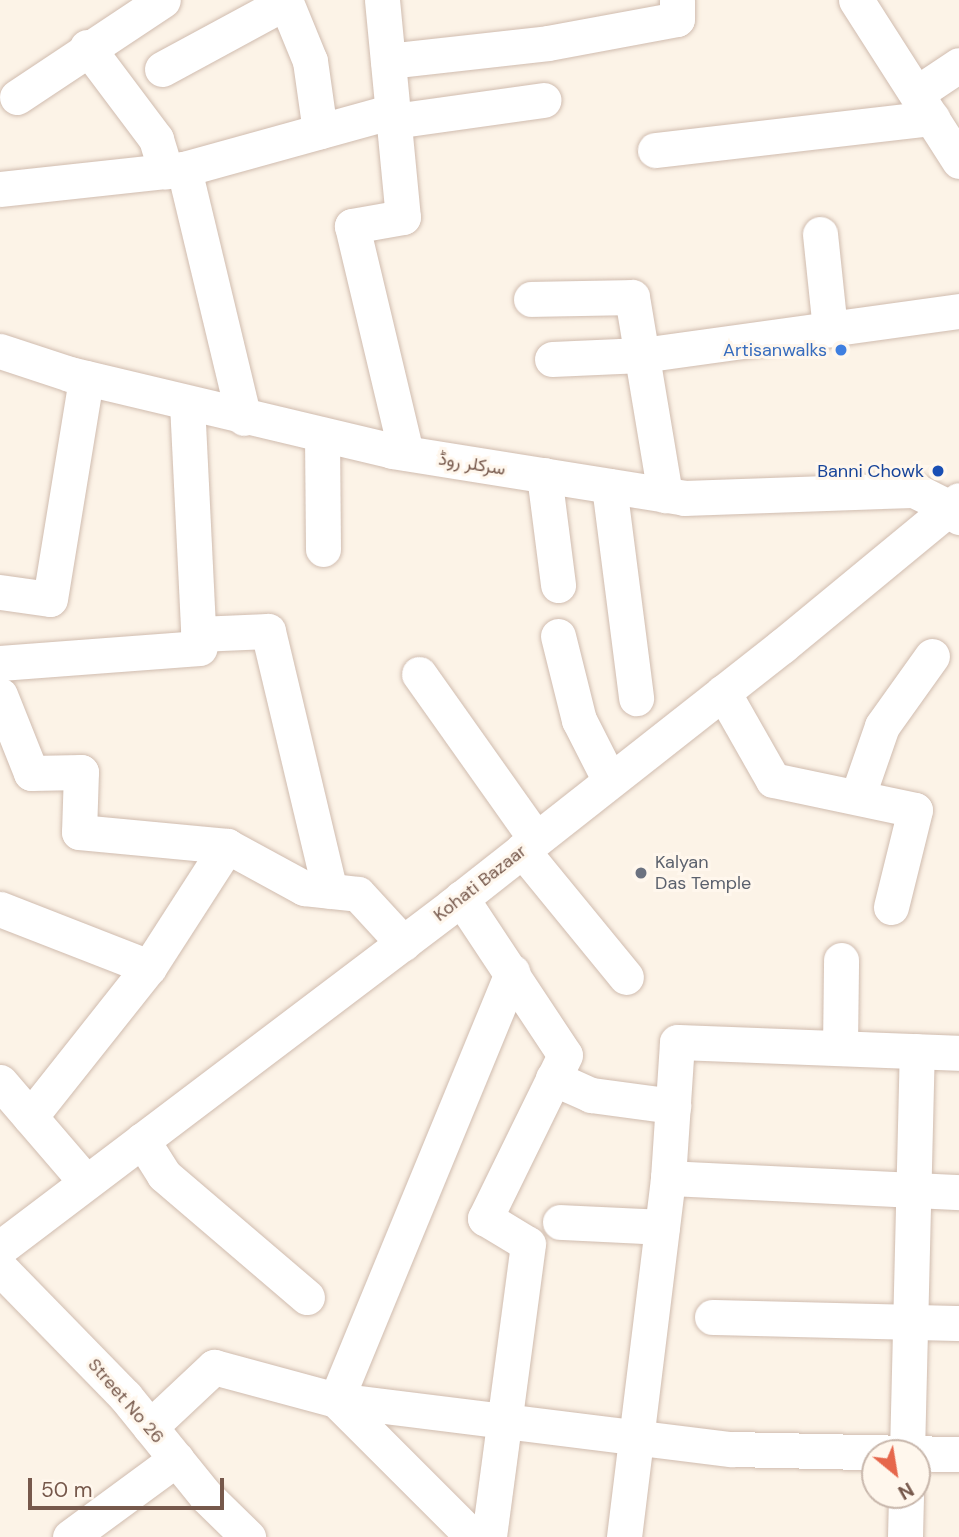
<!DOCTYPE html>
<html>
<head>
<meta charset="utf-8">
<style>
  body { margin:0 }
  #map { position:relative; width:959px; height:1537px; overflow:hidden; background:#fcf3e7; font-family:"DM Sans",Vazirmatn,sans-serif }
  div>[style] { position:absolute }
  .roads { filter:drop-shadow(0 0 2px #d0bcaf) drop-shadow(0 0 2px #d0bcaf) }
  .minor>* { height:35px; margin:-17.5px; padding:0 17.5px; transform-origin:17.5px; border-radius:17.5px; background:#fff }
  .dots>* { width:19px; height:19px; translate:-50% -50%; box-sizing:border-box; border:4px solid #fff7ed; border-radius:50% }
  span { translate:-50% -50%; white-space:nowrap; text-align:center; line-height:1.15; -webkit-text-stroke:6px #fff7ed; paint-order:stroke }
  .shop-label { font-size:18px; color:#366cbe }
  .right { translate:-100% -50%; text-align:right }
  .street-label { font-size:18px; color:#76584b }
  .transit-label { font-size:18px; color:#164399 }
  .worship-label { font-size:18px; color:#5b616d }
  .left { translate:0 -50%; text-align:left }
  .north { position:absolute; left:861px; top:1439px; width:70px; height:70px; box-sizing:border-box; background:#fff7ed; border:2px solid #c8b7ac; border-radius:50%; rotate:150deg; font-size:19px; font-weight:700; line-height:28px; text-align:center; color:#76584b }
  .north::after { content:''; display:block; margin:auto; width:24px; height:32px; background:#e6674c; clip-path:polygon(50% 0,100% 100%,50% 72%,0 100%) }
  .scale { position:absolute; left:28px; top:1478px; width:196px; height:32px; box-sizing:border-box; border:4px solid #76584b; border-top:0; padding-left:9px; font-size:21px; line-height:24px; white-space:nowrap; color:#76584b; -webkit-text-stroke:5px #fff7ed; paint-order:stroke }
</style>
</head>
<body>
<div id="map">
  <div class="roads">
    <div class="minor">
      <i style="left:285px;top:0;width:66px;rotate:67.7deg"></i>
      <i style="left:310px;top:61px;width:71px;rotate:81.9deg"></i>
      <i style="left:382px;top:0;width:218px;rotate:84.5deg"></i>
      <i style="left:403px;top:217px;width:52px;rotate:170deg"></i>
      <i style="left:352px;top:226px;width:233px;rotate:76.6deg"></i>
      <i style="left:856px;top:0;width:191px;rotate:57.4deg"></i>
      <i style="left:87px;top:47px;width:115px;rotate:53.1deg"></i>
      <i style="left:156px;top:139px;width:34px;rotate:73deg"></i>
      <i style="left:388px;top:61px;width:161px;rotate:-6.4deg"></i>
      <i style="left:548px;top:43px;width:131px;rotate:-10.5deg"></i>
      <i style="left:677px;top:19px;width:19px;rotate:-90deg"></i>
      <i style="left:162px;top:69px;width:141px;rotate:-28.4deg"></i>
      <i style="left:917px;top:93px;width:50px;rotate:-33.7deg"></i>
      <i style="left:17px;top:97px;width:175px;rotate:-33.6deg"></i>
      <i style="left:394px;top:121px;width:151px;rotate:-8deg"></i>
      <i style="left:655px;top:150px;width:279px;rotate:-6.6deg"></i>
      <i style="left:184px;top:169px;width:256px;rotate:76.5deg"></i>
      <i style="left:0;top:189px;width:185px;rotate:-6.2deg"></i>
      <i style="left:184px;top:169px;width:217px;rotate:-15.5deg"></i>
      <i style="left:820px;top:234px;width:96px;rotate:84deg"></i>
      <i style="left:531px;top:299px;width:101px;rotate:-1.1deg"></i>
      <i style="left:632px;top:297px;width:201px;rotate:80.5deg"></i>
      <i style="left:0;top:351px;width:74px;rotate:18.2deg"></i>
      <i style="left:70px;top:374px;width:331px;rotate:13.4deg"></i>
      <i style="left:392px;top:451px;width:296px;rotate:9.1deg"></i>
      <i style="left:684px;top:498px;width:230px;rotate:-2deg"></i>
      <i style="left:914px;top:490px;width:40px;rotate:26.6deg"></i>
      <i style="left:950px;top:508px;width:13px;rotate:45deg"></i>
      <i style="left:552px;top:359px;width:90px;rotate:-2.5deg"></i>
      <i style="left:642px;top:355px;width:320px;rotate:-7.9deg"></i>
      <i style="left:322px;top:435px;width:114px;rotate:89.5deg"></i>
      <i style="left:544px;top:475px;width:111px;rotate:82.7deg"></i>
      <i style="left:609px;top:486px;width:214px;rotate:82.7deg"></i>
      <i style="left:0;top:592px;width:50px;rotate:8deg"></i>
      <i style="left:50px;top:599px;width:224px;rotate:-80.7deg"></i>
      <i style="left:198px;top:634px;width:70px;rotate:-2.5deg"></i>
      <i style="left:268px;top:631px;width:267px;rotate:76.6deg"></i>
      <i style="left:558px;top:636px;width:87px;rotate:76deg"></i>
      <i style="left:579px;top:720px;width:68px;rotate:63.1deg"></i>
      <i style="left:0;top:663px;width:200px;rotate:-4.3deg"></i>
      <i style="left:199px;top:648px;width:244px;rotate:-92.8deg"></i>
      <i style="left:419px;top:674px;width:202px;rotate:54.7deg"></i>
      <i style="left:723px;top:692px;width:101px;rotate:60.4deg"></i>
      <i style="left:773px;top:780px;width:145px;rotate:11.9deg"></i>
      <i style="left:915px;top:810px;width:100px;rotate:103.9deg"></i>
      <i style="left:0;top:695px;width:84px;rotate:68.3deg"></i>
      <i style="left:31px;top:773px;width:50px;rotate:-1.1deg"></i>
      <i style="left:81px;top:772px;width:60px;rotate:91.9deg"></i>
      <i style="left:79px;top:832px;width:149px;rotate:5.4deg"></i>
      <i style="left:227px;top:846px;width:88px;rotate:28.6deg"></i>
      <i style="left:304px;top:888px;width:54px;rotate:6.3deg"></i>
      <i style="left:358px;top:894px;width:67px;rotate:47.4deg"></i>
      <i style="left:858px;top:795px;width:73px;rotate:-70.8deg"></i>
      <i style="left:882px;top:726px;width:86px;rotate:-54.5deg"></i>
      <i style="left:522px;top:850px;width:164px;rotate:50.7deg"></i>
      <i style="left:461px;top:898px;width:188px;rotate:56.5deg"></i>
      <i style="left:565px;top:1055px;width:182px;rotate:116.1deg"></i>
      <i style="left:485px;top:1218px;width:50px;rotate:31.2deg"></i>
      <i style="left:528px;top:1244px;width:296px;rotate:97.6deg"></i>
      <i style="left:0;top:909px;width:160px;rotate:21.3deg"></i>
      <i style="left:840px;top:1048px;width:88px;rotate:-89.3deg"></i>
      <i style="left:553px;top:1078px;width:42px;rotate:24.1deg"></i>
      <i style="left:591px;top:1095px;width:83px;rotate:7.6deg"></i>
      <i style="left:0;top:1082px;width:132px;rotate:49.3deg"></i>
      <i style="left:30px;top:1117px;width:191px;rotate:-51.6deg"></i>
      <i style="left:149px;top:967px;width:144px;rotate:-57.2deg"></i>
      <i style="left:142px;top:1140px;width:41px;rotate:57.8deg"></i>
      <i style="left:164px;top:1175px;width:188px;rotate:40.5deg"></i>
      <i style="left:668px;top:1178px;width:291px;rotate:2.8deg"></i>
      <i style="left:560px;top:1222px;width:102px;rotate:2.8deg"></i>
      <i style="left:0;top:1248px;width:568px;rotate:-37.13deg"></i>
      <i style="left:453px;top:905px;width:419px;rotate:-38.2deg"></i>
      <i style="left:782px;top:646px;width:229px;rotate:-39.5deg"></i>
      <i style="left:0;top:1268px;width:179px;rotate:45.7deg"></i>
      <i style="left:125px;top:1396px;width:129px;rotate:51deg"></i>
      <i style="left:206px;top:1496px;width:59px;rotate:44.3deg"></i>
      <i style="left:712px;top:1317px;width:247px;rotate:1.4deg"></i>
      <i style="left:150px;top:1427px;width:88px;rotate:-43.2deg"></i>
      <i style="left:214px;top:1367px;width:126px;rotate:15.1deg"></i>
      <i style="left:336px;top:1400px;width:399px;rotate:7.1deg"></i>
      <i style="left:732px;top:1449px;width:227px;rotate:1.3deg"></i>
      <i style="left:907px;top:1453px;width:402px;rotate:-88.6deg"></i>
      <i style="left:70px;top:1537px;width:132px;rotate:-36.3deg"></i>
      <i style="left:473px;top:1537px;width:194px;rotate:-135deg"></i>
      <i style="left:336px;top:1400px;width:463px;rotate:-67.6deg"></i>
      <i style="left:624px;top:1537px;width:362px;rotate:-83deg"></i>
      <i style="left:668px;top:1178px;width:136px;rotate:-86.2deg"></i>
      <i style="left:677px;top:1042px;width:282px;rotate:2.2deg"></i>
      <i style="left:905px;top:1537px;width:42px;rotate:-88.6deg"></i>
    </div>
  </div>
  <div class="dots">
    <i style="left:841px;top:350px;background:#3f7fe0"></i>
    <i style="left:938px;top:471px;background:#1a4fb4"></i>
    <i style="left:641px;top:873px;background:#6b7280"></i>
  </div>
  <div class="shop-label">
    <span class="right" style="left:827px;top:350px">Artisanwalks</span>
  </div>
  <div class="street-label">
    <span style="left:472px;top:464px;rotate:9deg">سرکلر روڈ</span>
    <span style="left:480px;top:883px;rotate:-38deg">Kohati Bazaar</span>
    <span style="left:126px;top:1401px;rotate:49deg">Street No 26</span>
  </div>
  <div class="transit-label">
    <span class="right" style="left:924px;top:471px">Banni Chowk</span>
  </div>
  <div class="worship-label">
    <span class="left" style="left:655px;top:873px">Kalyan<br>Das Temple</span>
  </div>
  <div class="north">N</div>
  <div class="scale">50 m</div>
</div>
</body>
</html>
